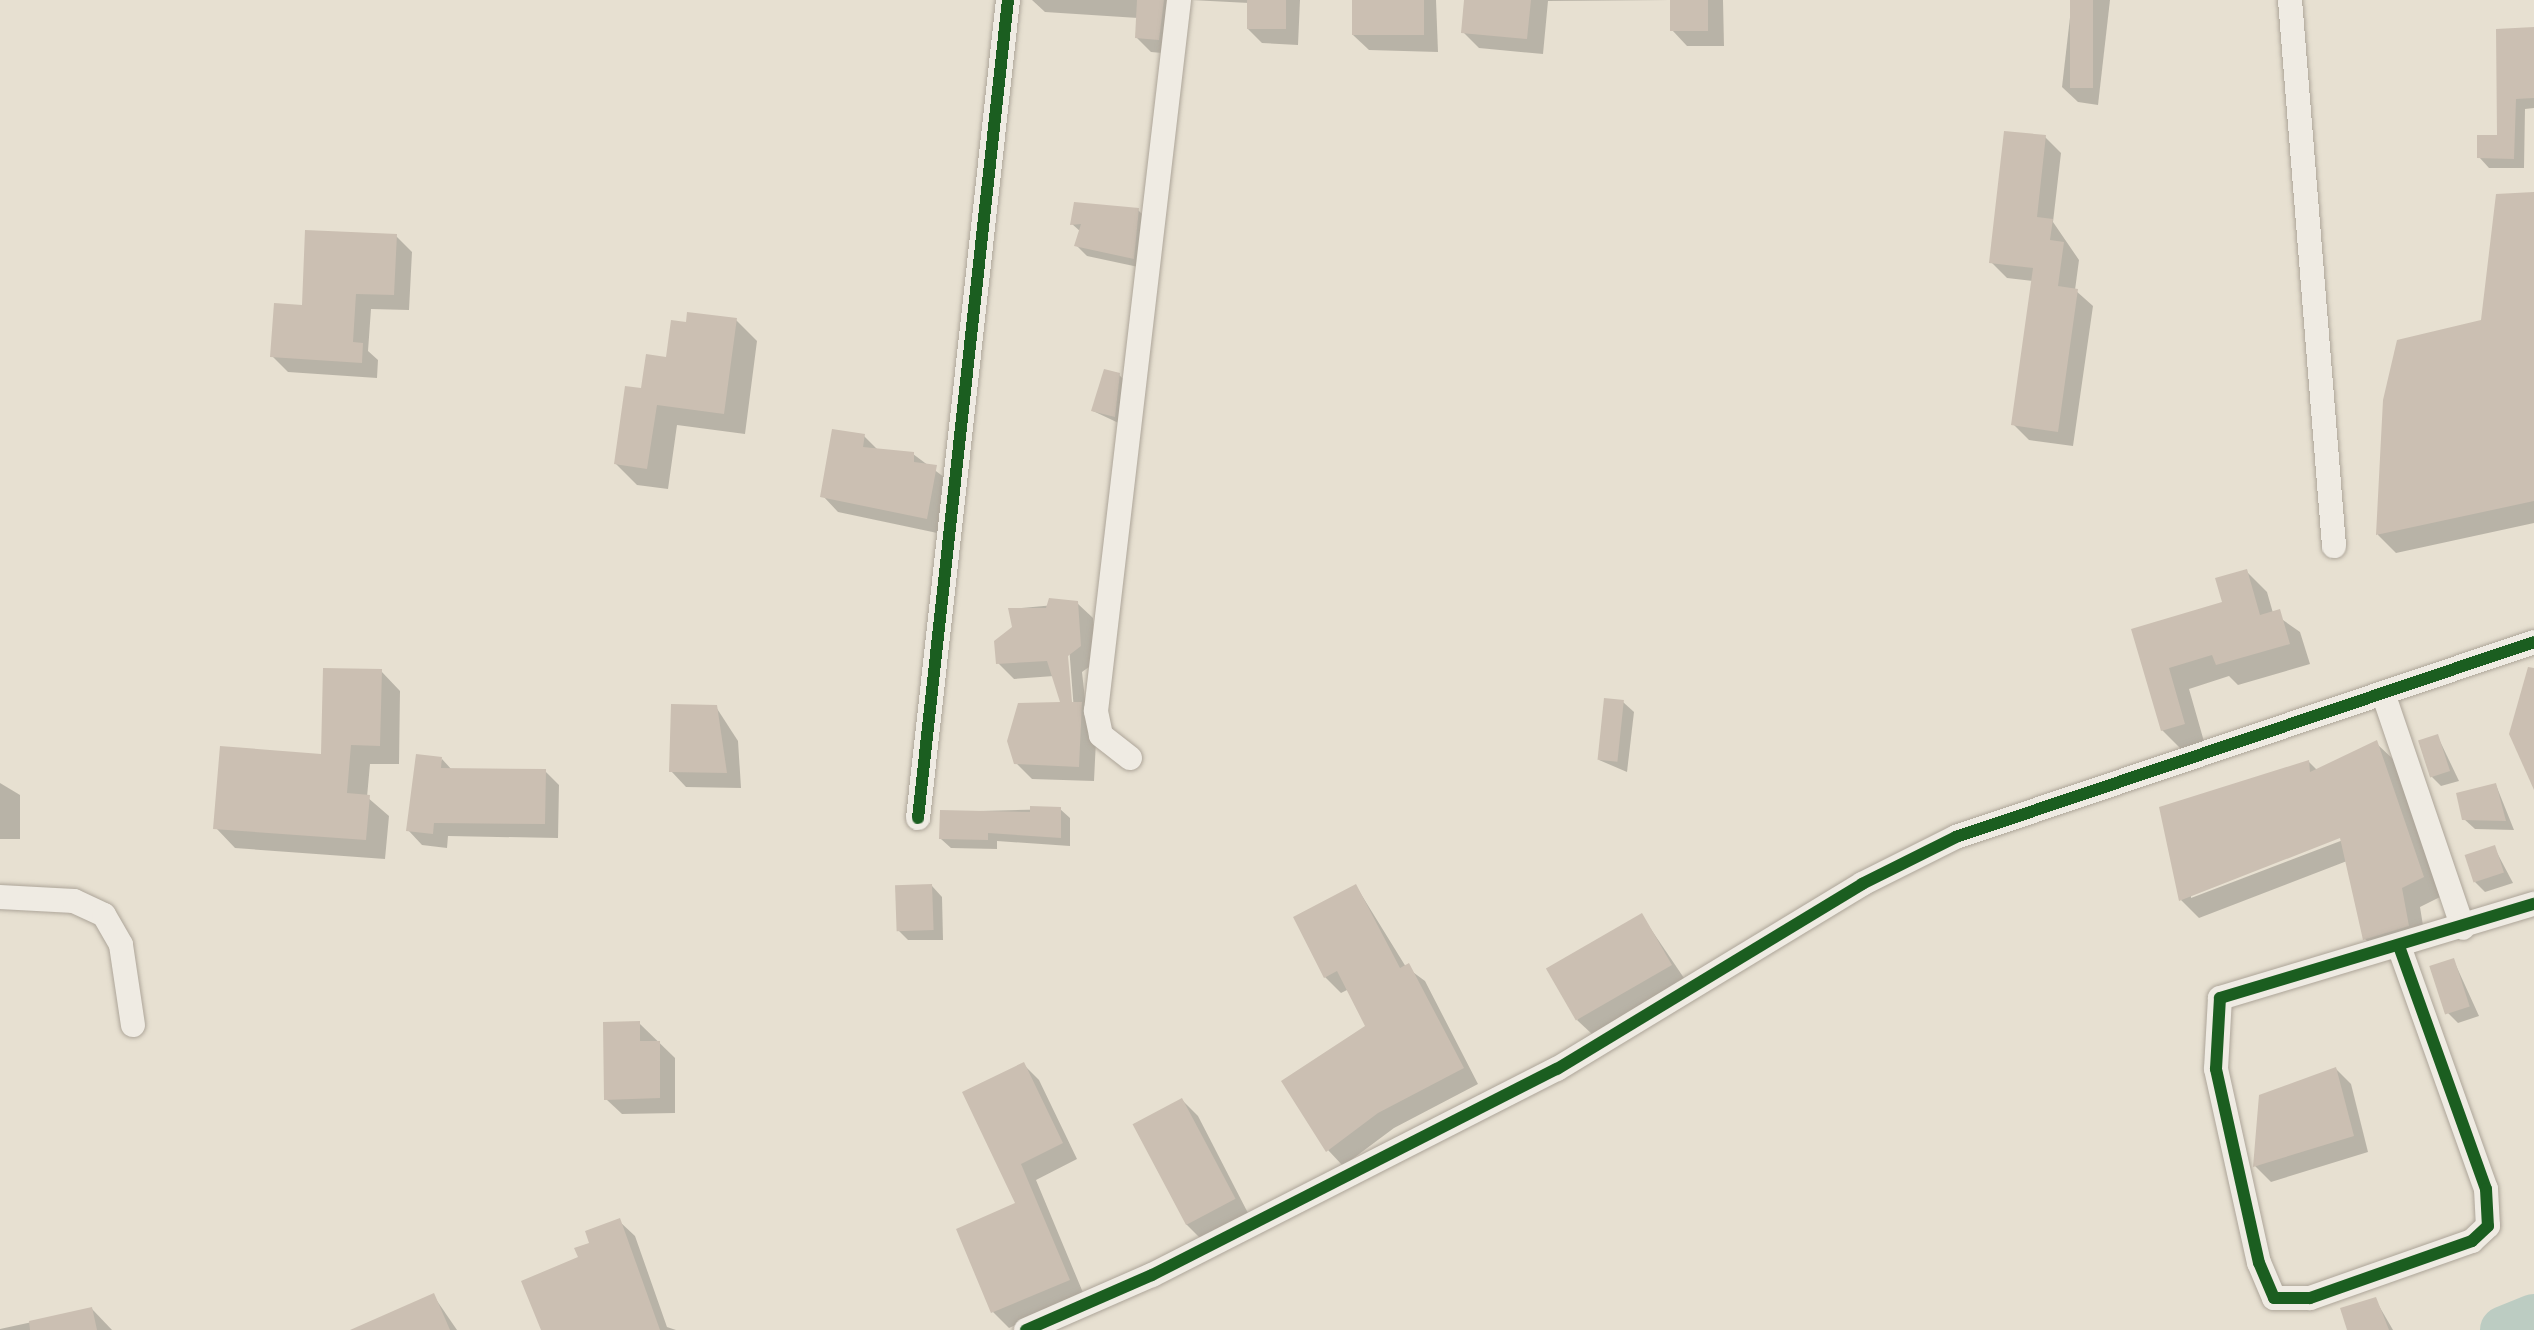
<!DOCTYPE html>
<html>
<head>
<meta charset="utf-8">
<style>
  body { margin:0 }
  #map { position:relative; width:2534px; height:1330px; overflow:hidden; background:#e7e0d1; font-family:"Crimson Pro",serif }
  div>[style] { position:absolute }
  .shadow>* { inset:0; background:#0003 }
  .river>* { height:48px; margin:-24px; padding:0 24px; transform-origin:24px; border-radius:24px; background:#bcccc2 }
  .building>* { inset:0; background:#cbbfb2; transform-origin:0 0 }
  .roads { filter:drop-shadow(0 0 2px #ada599) drop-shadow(0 0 2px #ada599) }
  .street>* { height:24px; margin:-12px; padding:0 12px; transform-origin:12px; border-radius:12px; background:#efebe3 }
  .cycleway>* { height:12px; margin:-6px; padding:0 6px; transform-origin:6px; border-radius:6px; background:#1b5e20 }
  span { translate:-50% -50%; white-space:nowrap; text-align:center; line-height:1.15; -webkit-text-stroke:7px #f7eed8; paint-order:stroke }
</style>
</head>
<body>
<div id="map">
  <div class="shadow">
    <i style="clip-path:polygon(1032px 0,1182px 0,1173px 54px,1151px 52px,1137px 38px,1138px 18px,1045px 12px)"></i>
    <i style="clip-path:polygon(1191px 0,1300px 0,1298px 45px,1262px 43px,1247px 28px,1249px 3px)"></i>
    <i style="clip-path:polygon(1354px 0,1436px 0,1438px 52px,1369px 50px,1353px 35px)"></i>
    <i style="clip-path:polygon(1466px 0,1723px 0,1724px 46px,1687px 46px,1672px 30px,1671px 0,1548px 1px,1543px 54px,1479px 48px,1463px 32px)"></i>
    <i style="clip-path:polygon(2072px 0,2110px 0,2098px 105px,2078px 102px,2062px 87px)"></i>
    <i style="clip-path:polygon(2534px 29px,2534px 108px,2525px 109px,2524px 168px,2489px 168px,2479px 157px,2499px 137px)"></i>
    <i style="clip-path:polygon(2045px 137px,2061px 153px,2053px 222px,2079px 260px,2075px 290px,2093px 306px,2073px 446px,2029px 440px,2013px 424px,2033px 281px,2007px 278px,1991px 262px)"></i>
    <i style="clip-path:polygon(2534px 194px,2534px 523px,2396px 553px,2378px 535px,2385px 401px,2483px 322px)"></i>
    <i style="clip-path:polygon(1138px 210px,1148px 220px,1143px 268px,1087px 256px,1076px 245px,1081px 232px,1072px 224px)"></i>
    <i style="clip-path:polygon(396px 236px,412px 252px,409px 310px,371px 309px,368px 351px,378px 360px,377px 378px,288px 372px,272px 356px,303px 307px)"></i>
    <i style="clip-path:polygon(736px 320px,757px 341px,745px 434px,677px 425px,668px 489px,637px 485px,616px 464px,688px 324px)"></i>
    <i style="clip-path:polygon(1119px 375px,1130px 385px,1125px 426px,1093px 411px)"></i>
    <i style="clip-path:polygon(864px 436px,879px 451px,913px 454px,952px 483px,942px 534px,838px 512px,823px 496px)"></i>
    <i style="clip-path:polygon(2246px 571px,2267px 592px,2273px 613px,2300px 632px,2310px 664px,2238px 685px,2229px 676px,2189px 689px,2205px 745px,2183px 751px,2162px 730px,2133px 631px,2224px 604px)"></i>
    <i style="clip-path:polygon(evenodd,1077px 603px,1093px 618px,1096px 662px,1082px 672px,1086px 708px,1097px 720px,1094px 781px,1032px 779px,1016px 763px,1063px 704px,1054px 676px,1014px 679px,998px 663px,1014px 628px,1011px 609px,1077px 603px,1065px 646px,1069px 646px,1074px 711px,1070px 702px,1065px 646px)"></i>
    <i style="clip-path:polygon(381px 671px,400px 691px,399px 764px,370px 764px,367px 797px,389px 816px,385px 859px,235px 848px,216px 828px,323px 756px)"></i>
    <i style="clip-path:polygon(1623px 702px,1634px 712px,1627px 772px,1599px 760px)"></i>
    <i style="clip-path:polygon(716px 707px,738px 741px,741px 788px,686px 787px,671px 771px)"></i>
    <i style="clip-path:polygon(2438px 737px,2459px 781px,2441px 786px,2431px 776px)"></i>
    <i style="clip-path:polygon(evenodd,2376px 743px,2395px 761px,2442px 896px,2420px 907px,2426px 944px,2383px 957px,2365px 939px,2347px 861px,2199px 918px,2181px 900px,2309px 762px,2317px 770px,2376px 743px,2349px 833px,2351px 837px,2191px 898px,2191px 894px,2349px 833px)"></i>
    <i style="clip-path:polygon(442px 759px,452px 770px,545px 771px,559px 785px,558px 838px,448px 836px,447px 848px,422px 845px,408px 830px)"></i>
    <i style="clip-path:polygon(0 783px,20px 795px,20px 839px,0 839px)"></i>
    <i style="clip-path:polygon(2496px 785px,2514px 830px,2475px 829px,2464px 819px)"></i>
    <i style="clip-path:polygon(1060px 809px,1070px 818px,1070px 846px,997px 841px,997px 849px,951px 848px,941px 839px,942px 812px)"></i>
    <i style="clip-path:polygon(2494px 847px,2513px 883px,2485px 892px,2475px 882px)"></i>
    <i style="clip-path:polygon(932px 886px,942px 897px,943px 940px,908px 940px,898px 930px)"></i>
    <i style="clip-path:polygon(1356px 886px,1406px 967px,1425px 981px,1478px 1084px,1394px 1128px,1343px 1166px,1328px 1150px,1368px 1027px,1349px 989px,1341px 993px,1325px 977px)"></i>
    <i style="clip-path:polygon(1642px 916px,1686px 981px,1593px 1035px,1577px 1020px)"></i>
    <i style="clip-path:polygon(2454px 961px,2479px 1016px,2458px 1023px,2448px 1013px)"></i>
    <i style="clip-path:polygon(639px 1023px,675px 1058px,675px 1113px,622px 1114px,606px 1099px)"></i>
    <i style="clip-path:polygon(1023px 1064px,1039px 1080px,1077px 1159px,1036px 1180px,1084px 1295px,1009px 1328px,993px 1312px,1018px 1204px)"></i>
    <i style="clip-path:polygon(2336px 1069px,2351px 1084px,2368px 1152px,2271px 1182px,2255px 1166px,2261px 1096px)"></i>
    <i style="clip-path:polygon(1182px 1100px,1198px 1116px,1249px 1215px,1202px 1240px,1186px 1224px)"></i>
    <i style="clip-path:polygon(619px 1221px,635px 1236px,667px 1327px,676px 1330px,543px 1330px,580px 1258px)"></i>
    <i style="clip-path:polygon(433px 1295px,457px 1330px,367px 1330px)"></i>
    <i style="clip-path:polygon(2375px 1299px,2393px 1330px,2349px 1330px)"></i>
    <i style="clip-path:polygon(92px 1309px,112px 1330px,0 1330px,0 1329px)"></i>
  </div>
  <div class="river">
    <i style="left:2504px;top:1330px;width:32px;rotate:-22deg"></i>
  </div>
  <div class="building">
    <i style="clip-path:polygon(1137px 0,1164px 0,1159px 40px,1135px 38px)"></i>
    <i style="left:1247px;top:0;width:39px;height:29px"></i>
    <i style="left:1352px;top:0;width:72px;height:35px"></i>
    <i style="clip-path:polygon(1464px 0,1531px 0,1527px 39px,1461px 33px)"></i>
    <i style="left:1670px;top:0;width:38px;height:31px"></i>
    <i style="left:2070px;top:0;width:23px;height:88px"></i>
    <i style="clip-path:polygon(2534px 27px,2534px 98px,2516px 99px,2514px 159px,2477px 158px,2477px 135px,2497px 135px,2496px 29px)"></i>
    <i style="clip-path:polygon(2004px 131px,2046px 135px,2037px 217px,2053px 219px,2050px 240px,2064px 242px,2058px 286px,2078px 289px,2058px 432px,2011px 425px,2033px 268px,1989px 263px)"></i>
    <i style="clip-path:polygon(2534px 192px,2534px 501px,2376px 535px,2383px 400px,2397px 340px,2481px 320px,2496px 194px)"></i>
    <i style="clip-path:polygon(1074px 202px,1139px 208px,1134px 259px,1074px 246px,1081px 224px,1070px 225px)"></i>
    <i style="clip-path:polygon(305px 230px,397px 234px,394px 295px,356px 294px,353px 342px,363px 343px,362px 363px,270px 357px,274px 303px,302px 305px)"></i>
    <i style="clip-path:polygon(687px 312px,737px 318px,724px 414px,657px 405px,647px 469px,614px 464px,625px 386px,641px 388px,646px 354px,666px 357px,671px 320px,686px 322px)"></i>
    <i style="clip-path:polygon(1104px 369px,1120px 373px,1115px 417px,1091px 411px)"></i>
    <i style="clip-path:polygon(832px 429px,865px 434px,863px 447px,914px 452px,914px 462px,937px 465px,927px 519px,820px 497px)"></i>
    <i style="clip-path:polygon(2247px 569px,2260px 615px,2280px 609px,2290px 644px,2216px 665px,2212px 655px,2169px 668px,2185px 724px,2161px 731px,2131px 629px,2222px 602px,2215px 578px)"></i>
    <i style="clip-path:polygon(1049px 598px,1078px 601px,1081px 646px,1068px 656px,1072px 702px,1082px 702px,1079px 767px,1014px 764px,1007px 741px,1018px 703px,1060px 702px,1047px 661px,996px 664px,994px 641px,1012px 627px,1008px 608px,1046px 608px)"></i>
    <i style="clip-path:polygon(2528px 667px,2534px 668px,2534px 790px,2509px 734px)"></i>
    <i style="clip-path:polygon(323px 668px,382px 669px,380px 746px,351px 745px,347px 793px,370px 795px,366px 840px,213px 829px,220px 746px,321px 754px)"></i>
    <i style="left:1604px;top:698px;width:20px;height:62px;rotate:6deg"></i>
    <i style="clip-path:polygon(671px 704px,717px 705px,727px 773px,669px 772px)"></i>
    <i style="left:2438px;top:734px;width:39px;height:21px;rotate:72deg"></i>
    <i style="clip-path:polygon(2377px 740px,2424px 877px,2402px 888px,2409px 926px,2363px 940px,2340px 838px,2179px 901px,2159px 807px,2309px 760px,2310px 772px)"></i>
    <i style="clip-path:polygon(416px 754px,442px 757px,441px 768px,546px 769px,545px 824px,434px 823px,433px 834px,406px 831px)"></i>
    <i style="clip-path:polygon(2496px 783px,2506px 821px,2462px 820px,2456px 793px)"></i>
    <i style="clip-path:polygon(1030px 806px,1061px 807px,1061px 838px,988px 833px,988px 840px,939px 839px,940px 810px,1030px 812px)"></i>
    <i style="left:2495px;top:845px;width:29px;height:32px;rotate:72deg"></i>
    <i style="left:932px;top:884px;width:46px;height:37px;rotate:88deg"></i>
    <i style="clip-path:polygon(1356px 884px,1400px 968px,1409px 963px,1464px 1068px,1378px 1113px,1326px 1152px,1281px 1081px,1365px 1026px,1337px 971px,1324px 978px,1293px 917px)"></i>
    <i style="left:1642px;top:913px;width:60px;height:111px;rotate:60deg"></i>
    <i style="left:2454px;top:958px;width:51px;height:26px;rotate:72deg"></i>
    <i style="clip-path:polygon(640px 1021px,640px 1041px,660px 1041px,660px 1098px,604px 1100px,603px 1022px)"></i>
    <i style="clip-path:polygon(1024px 1062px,1063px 1143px,1021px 1164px,1070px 1280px,991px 1313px,956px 1229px,1015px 1203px,962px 1092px)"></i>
    <i style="clip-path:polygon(2336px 1067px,2354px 1136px,2253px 1167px,2259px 1095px)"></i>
    <i style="left:1182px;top:1098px;width:114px;height:56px;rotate:62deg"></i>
    <i style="clip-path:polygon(620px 1218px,660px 1330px,541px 1330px,521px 1281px,578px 1257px,574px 1248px,589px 1243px,585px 1231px)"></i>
    <i style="clip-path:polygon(434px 1293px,450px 1330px,350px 1330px)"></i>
    <i style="clip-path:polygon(2376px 1297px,2389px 1330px,2347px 1330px,2340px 1308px)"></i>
    <i style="clip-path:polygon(92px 1307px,97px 1330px,30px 1330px,29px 1321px)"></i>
  </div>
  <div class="roads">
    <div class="street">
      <i style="left:2290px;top:0;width:548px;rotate:85.39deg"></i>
      <i style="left:2383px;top:693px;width:248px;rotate:71.2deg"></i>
      <i style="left:1130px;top:758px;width:37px;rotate:-142deg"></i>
      <i style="left:1101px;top:735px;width:25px;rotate:-102deg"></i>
      <i style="left:1096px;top:711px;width:716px;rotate:-83.34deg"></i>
      <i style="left:918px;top:818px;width:823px;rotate:-83.72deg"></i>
      <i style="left:0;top:897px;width:74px;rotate:3.1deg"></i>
      <i style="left:74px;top:901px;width:33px;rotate:25deg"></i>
      <i style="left:104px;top:915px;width:34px;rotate:60deg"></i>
      <i style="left:121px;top:945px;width:81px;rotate:81.5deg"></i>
      <i style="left:2400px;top:949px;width:255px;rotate:70.3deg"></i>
      <i style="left:2486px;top:1189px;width:37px;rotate:87deg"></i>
      <i style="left:2488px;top:1226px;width:22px;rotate:137deg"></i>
      <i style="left:2472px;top:1241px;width:172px;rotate:160.6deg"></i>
      <i style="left:2310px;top:1298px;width:36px;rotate:180deg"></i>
      <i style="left:2274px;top:1298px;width:38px;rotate:-113deg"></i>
      <i style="left:2259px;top:1263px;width:199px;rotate:-102.5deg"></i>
      <i style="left:2216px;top:1069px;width:71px;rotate:-86.8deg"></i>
      <i style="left:2220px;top:998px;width:328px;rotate:-16.7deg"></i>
      <i style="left:1026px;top:1330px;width:137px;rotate:-23.6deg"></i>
      <i style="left:1152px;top:1275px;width:454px;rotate:-27deg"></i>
      <i style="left:1557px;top:1069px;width:357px;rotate:-31.2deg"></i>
      <i style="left:1862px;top:884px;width:105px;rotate:-26.6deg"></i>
      <i style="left:1956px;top:837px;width:610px;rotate:-18.64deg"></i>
    </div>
  </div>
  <div class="cycleway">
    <i style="left:918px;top:818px;width:823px;rotate:-83.72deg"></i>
    <i style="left:2400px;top:949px;width:255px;rotate:70.3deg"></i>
    <i style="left:2486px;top:1189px;width:37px;rotate:87deg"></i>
    <i style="left:2488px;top:1226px;width:22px;rotate:137deg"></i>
    <i style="left:2472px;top:1241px;width:172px;rotate:160.6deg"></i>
    <i style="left:2310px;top:1298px;width:36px;rotate:180deg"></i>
    <i style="left:2274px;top:1298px;width:38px;rotate:-113deg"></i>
    <i style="left:2259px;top:1263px;width:199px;rotate:-102.5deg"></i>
    <i style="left:2216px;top:1069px;width:71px;rotate:-86.8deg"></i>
    <i style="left:2220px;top:998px;width:328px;rotate:-16.7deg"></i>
    <i style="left:1026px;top:1330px;width:137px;rotate:-23.6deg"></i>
    <i style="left:1152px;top:1275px;width:454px;rotate:-27deg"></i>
    <i style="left:1557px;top:1069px;width:357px;rotate:-31.2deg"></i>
    <i style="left:1862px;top:884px;width:105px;rotate:-26.6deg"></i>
    <i style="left:1956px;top:837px;width:610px;rotate:-18.64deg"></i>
  </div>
</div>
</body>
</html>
